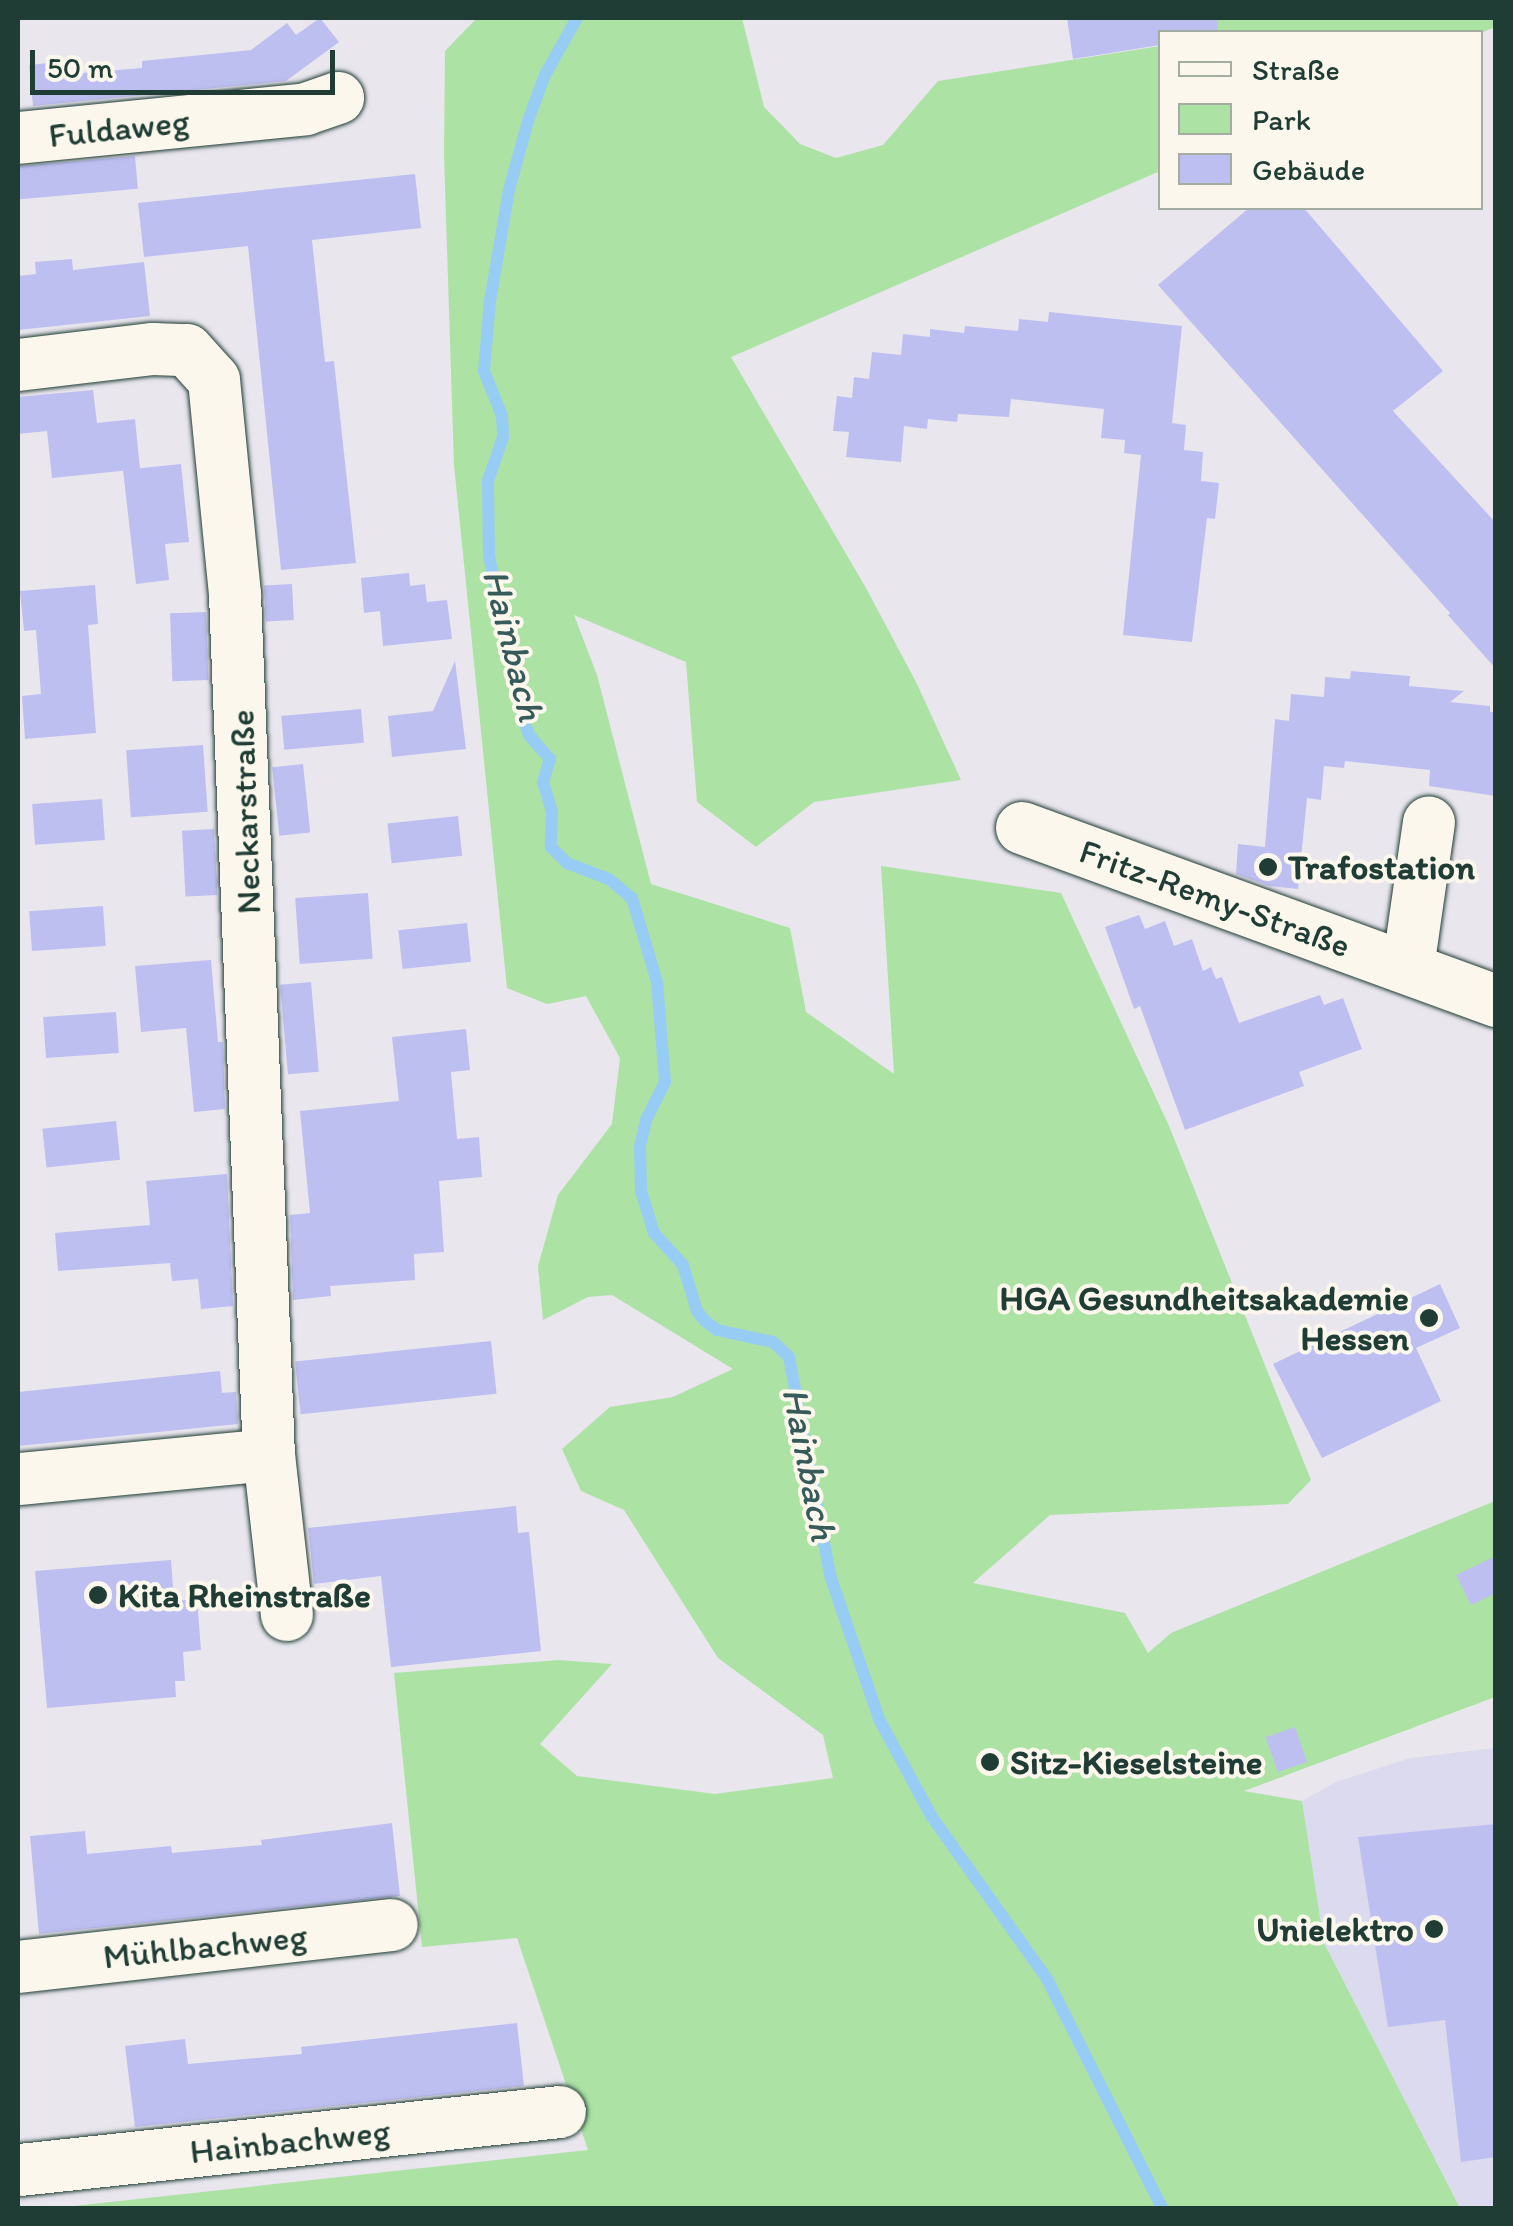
<!DOCTYPE html>
<html>
<head>
<meta charset="utf-8">
<style>
  body { margin:0 }
  #map { position:relative; width:1513px; height:2226px; overflow:hidden; background:#e9e6ee; font-family:Itim,sans-serif }
  div>[style] { position:absolute }
  .built>* { inset:0; background:#dcdaef }
  .green>* { inset:0; background:#ace2a4 }
  .stream>* { height:12px; margin:-6px; padding:0 6px; transform-origin:6px; border-radius:6px; background:#97cdf5 }
  .building>* { inset:0; background:#bebff1; transform-origin:0 0 }
  .roads { filter:drop-shadow(0 0 2px #1f3d34) drop-shadow(0 0 2px #1f3d34) }
  .minor>* { height:52px; margin:-26px; padding:0 26px; transform-origin:26px; border-radius:26px; background:#fbf7ec }
  .dots>* { width:28px; height:28px; translate:-50% -50%; box-sizing:border-box; border:5px solid #fbf7ec; border-radius:50% }
  span { translate:-50% -50%; white-space:nowrap; text-align:center; line-height:1.15; -webkit-text-stroke:8px #fbf7ec; paint-order:stroke }
  .street-label { font-size:35px; color:#1f3d34 }
  .poi-label { font-size:35px; color:#1f3d34; font-weight:700 }
  .left { translate:0 -50%; text-align:left }
  .right { translate:-100% -50%; text-align:right }
  .water-label { font-size:38px; color:#375a5b; font-style:italic }
  .frame { position:absolute; inset:0; border:20px solid #1f3d34; pointer-events:none }
  .legend { position:absolute; left:1158px; top:30px; width:325px; height:180px; box-sizing:border-box; background:#fbf7ec; border:2px solid #a3ada2; margin:0; padding:12px 18px; list-style:none; font-size:30px; color:#1f3d34 }
  .legend li { display:flex; align-items:center; gap:20px; height:50px }
  .legend b { width:50px; border:2px solid #a3ada2 }
  .scale { position:absolute; left:30px; top:50px; width:305px; height:45px; box-sizing:border-box; border:5px solid #1f3d34; border-top:0; padding-left:12px; font-size:30px; line-height:35px; white-space:nowrap; color:#1f3d34; -webkit-text-stroke:8px #fbf7ec; paint-order:stroke }
</style>
</head>
<body>
<div id="map">
  <div class="built">
    <i style="clip-path:polygon(1495px 1748px,1495px 2208px,1460px 2208px,1324px 1943px,1302px 1801px,1336px 1782px,1410px 1758px)"></i>
  </div>
  <div class="green">
    <i style="clip-path:polygon(477px 18px,742px 18px,764px 107px,800px 144px,836px 158px,883px 145px,938px 81px,1160px 46px,1160px 171px,731px 357px,866px 588px,917px 684px,961px 780px,814px 802px,756px 847px,697px 802px,686px 662px,574px 615px,597px 675px,651px 884px,790px 928px,806px 1012px,894px 1074px,881px 866px,1061px 893px,1169px 1126px,1311px 1480px,1288px 1504px,1050px 1515px,973px 1583px,1125px 1613px,1148px 1653px,1171px 1633px,1495px 1501px,1495px 1697px,1244px 1791px,1302px 1801px,1324px 1943px,1460px 2208px,55px 2208px,588px 2150px,517px 1938px,422px 1947px,394px 1673px,559px 1660px,612px 1664px,540px 1744px,577px 1776px,715px 1794px,833px 1778px,823px 1735px,718px 1658px,624px 1510px,581px 1491px,562px 1449px,610px 1407px,673px 1397px,733px 1369px,612px 1295px,588px 1297px,543px 1320px,538px 1266px,558px 1195px,612px 1124px,620px 1058px,586px 996px,547px 1004px,507px 988px,454px 465px,444px 155px,445px 51px)"></i>
    <i style="clip-path:polygon(1208px 18px,1495px 18px,1495px 27px,1481px 33px,1207px 32px)"></i>
  </div>
  <div class="stream">
    <i style="left:577px;top:18px;width:65px;rotate:119.3deg"></i>
    <i style="left:545px;top:75px;width:49px;rotate:110.3deg"></i>
    <i style="left:528px;top:121px;width:72px;rotate:105.4deg"></i>
    <i style="left:509px;top:190px;width:113px;rotate:99.7deg"></i>
    <i style="left:490px;top:301px;width:70px;rotate:94.9deg"></i>
    <i style="left:484px;top:371px;width:48px;rotate:68.2deg"></i>
    <i style="left:502px;top:416px;width:21px;rotate:87deg"></i>
    <i style="left:503px;top:437px;width:46px;rotate:108.8deg"></i>
    <i style="left:488px;top:481px;width:75px;rotate:89.2deg"></i>
    <i style="left:489px;top:556px;width:166px;rotate:78.1deg"></i>
    <i style="left:523px;top:718px;width:18px;rotate:71deg"></i>
    <i style="left:529px;top:735px;width:32px;rotate:49deg"></i>
    <i style="left:550px;top:759px;width:24px;rotate:107deg"></i>
    <i style="left:543px;top:782px;width:30px;rotate:73deg"></i>
    <i style="left:552px;top:811px;width:36px;rotate:92deg"></i>
    <i style="left:551px;top:847px;width:23px;rotate:45deg"></i>
    <i style="left:567px;top:863px;width:45px;rotate:20.9deg"></i>
    <i style="left:609px;top:879px;width:30px;rotate:40deg"></i>
    <i style="left:632px;top:898px;width:88px;rotate:73.4deg"></i>
    <i style="left:657px;top:982px;width:100px;rotate:85.4deg"></i>
    <i style="left:665px;top:1082px;width:42px;rotate:116.6deg"></i>
    <i style="left:646px;top:1120px;width:27px;rotate:103deg"></i>
    <i style="left:640px;top:1146px;width:45px;rotate:88.7deg"></i>
    <i style="left:641px;top:1191px;width:44px;rotate:72.8deg"></i>
    <i style="left:654px;top:1233px;width:43px;rotate:47.8deg"></i>
    <i style="left:683px;top:1265px;width:48px;rotate:73.1deg"></i>
    <i style="left:697px;top:1311px;width:13px;rotate:51deg"></i>
    <i style="left:705px;top:1321px;width:15px;rotate:37deg"></i>
    <i style="left:717px;top:1330px;width:57px;rotate:12.1deg"></i>
    <i style="left:773px;top:1342px;width:22px;rotate:43deg"></i>
    <i style="left:789px;top:1357px;width:222px;rotate:79.3deg"></i>
    <i style="left:830px;top:1575px;width:152px;rotate:71.2deg"></i>
    <i style="left:879px;top:1719px;width:111px;rotate:61.6deg"></i>
    <i style="left:932px;top:1817px;width:199px;rotate:54.6deg"></i>
    <i style="left:1047px;top:1979px;width:256px;rotate:63.3deg"></i>
  </div>
  <div class="building">
    <i style="clip-path:polygon(320px 18px,339px 42px,286px 81px,33px 106px,29px 65px,68px 61px,70px 74px,142px 68px,142px 61px,251px 50px,287px 23px,296px 35px)"></i>
    <i style="clip-path:polygon(1067px 18px,1217px 18px,1218px 32px,1160px 32px,1160px 45px,1073px 59px)"></i>
    <i style="left:135px;top:156px;width:33px;height:118px;rotate:85deg"></i>
    <i style="clip-path:polygon(415px 174px,421px 228px,312px 240px,325px 362px,334px 361px,356px 563px,281px 570px,248px 246px,144px 257px,138px 203px)"></i>
    <i style="clip-path:polygon(1249px 208px,1304px 208px,1443px 371px,1393px 411px,1496px 523px,1496px 669px,1448px 615px,1450px 613px,1158px 285px)"></i>
    <i style="clip-path:polygon(72px 259px,73px 270px,144px 262px,150px 316px,18px 330px,18px 276px,36px 274px,35px 262px)"></i>
    <i style="clip-path:polygon(1049px 312px,1182px 326px,1172px 423px,1186px 425px,1184px 450px,1203px 452px,1201px 481px,1219px 483px,1215px 519px,1207px 518px,1192px 642px,1123px 635px,1141px 455px,1124px 453px,1125px 440px,1101px 438px,1104px 409px,1011px 399px,1009px 417px,958px 414px,957px 422px,928px 419px,927px 429px,904px 426px,901px 462px,846px 457px,849px 432px,833px 431px,837px 396px,852px 398px,854px 377px,869px 379px,872px 352px,901px 355px,903px 334px,930px 337px,930px 329px,964px 333px,965px 326px,1018px 331px,1019px 319px,1048px 322px)"></i>
    <i style="clip-path:polygon(93px 390px,97px 423px,135px 419px,140px 469px,52px 478px,47px 431px,18px 434px,18px 397px)"></i>
    <i style="clip-path:polygon(181px 464px,189px 542px,165px 544px,169px 580px,136px 584px,123px 470px)"></i>
    <i style="clip-path:polygon(409px 573px,410px 586px,425px 584px,427px 602px,447px 600px,452px 639px,383px 646px,380px 611px,364px 613px,361px 578px)"></i>
    <i style="left:292px;top:584px;width:36px;height:28px;rotate:87deg"></i>
    <i style="clip-path:polygon(95px 585px,98px 624px,88px 625px,96px 733px,25px 739px,22px 696px,41px 694px,36px 630px,24px 631px,20px 591px)"></i>
    <i style="left:206px;top:612px;width:68px;height:36px;rotate:88deg"></i>
    <i style="clip-path:polygon(455px 661px,466px 749px,392px 757px,388px 716px,433px 711px)"></i>
    <i style="clip-path:polygon(1351px 671px,1410px 676px,1409px 686px,1464px 691px,1450px 702px,1490px 706px,1490px 712px,1496px 712px,1496px 796px,1429px 786px,1430px 770px,1345px 761px,1344px 768px,1324px 766px,1321px 800px,1307px 798px,1298px 889px,1269px 886px,1236px 874px,1238px 844px,1265px 847px,1275px 719px,1289px 721px,1291px 694px,1324px 697px,1325px 677px,1350px 679px)"></i>
    <i style="left:361px;top:709px;width:34px;height:80px;rotate:85deg"></i>
    <i style="left:203px;top:745px;width:67px;height:77px;rotate:86deg"></i>
    <i style="left:303px;top:764px;width:69px;height:31px;rotate:84deg"></i>
    <i style="left:102px;top:799px;width:41px;height:70px;rotate:86deg"></i>
    <i style="left:458px;top:816px;width:40px;height:71px;rotate:84deg"></i>
    <i style="left:214px;top:829px;width:66px;height:32px;rotate:87deg"></i>
    <i style="left:368px;top:893px;width:66px;height:73px;rotate:86deg"></i>
    <i style="left:103px;top:906px;width:40px;height:74px;rotate:86deg"></i>
    <i style="clip-path:polygon(1139px 915px,1145px 929px,1165px 921px,1174px 946px,1192px 939px,1203px 971px,1211px 967px,1216px 979px,1222px 977px,1239px 1023px,1320px 995px,1324px 1005px,1343px 998px,1362px 1049px,1299px 1072px,1304px 1086px,1185px 1130px,1140px 1006px,1134px 1009px,1105px 927px)"></i>
    <i style="left:467px;top:923px;width:39px;height:69px;rotate:84deg"></i>
    <i style="clip-path:polygon(211px 960px,218px 1042px,223px 1042px,225px 1109px,194px 1112px,186px 1028px,141px 1032px,135px 966px)"></i>
    <i style="left:311px;top:982px;width:90px;height:31px;rotate:85deg"></i>
    <i style="left:116px;top:1012px;width:41px;height:73px;rotate:86deg"></i>
    <i style="clip-path:polygon(466px 1029px,470px 1070px,451px 1072px,457px 1139px,479px 1137px,482px 1177px,439px 1181px,444px 1252px,414px 1254px,415px 1280px,330px 1286px,331px 1296px,293px 1300px,290px 1215px,310px 1213px,300px 1111px,399px 1101px,392px 1037px)"></i>
    <i style="left:116px;top:1121px;width:39px;height:74px;rotate:84deg"></i>
    <i style="clip-path:polygon(227px 1174px,233px 1306px,201px 1309px,198px 1279px,172px 1281px,170px 1263px,58px 1271px,55px 1233px,150px 1225px,146px 1181px)"></i>
    <i style="clip-path:polygon(1440px 1284px,1460px 1328px,1416px 1348px,1441px 1401px,1322px 1458px,1273px 1364px)"></i>
    <i style="left:491px;top:1341px;width:53px;height:197px;rotate:84deg"></i>
    <i style="clip-path:polygon(220px 1371px,222px 1393px,236px 1392px,238px 1424px,18px 1446px,18px 1392px)"></i>
    <i style="clip-path:polygon(516px 1506px,518px 1533px,529px 1532px,541px 1651px,391px 1667px,381px 1576px,314px 1584px,308px 1528px)"></i>
    <i style="clip-path:polygon(1496px 1556px,1496px 1593px,1471px 1605px,1456px 1575px)"></i>
    <i style="clip-path:polygon(171px 1560px,174px 1601px,197px 1599px,201px 1650px,183px 1652px,185px 1681px,175px 1681px,176px 1697px,47px 1708px,35px 1571px)"></i>
    <i style="left:1295px;top:1727px;width:37px;height:31px;rotate:71deg"></i>
    <i style="clip-path:polygon(392px 1823px,400px 1896px,39px 1934px,30px 1836px,85px 1831px,87px 1854px,171px 1846px,172px 1853px,262px 1845px,261px 1840px)"></i>
    <i style="clip-path:polygon(1496px 1824px,1496px 2157px,1461px 2162px,1445px 2020px,1388px 2027px,1358px 1837px)"></i>
    <i style="clip-path:polygon(517px 2023px,524px 2086px,135px 2127px,125px 2046px,185px 2039px,188px 2064px,302px 2054px,301px 2047px)"></i>
  </div>
  <div class="roads">
    <div class="minor">
      <i style="left:18px;top:138px;width:289px;rotate:-5.7deg"></i>
      <i style="left:306px;top:109px;width:34px;rotate:-19deg"></i>
      <i style="left:18px;top:365px;width:136px;rotate:-6.8deg"></i>
      <i style="left:153px;top:349px;width:34px;rotate:2deg"></i>
      <i style="left:187px;top:350px;width:40px;rotate:48deg"></i>
      <i style="left:214px;top:380px;width:216px;rotate:84.4deg"></i>
      <i style="left:235px;top:595px;width:861px;rotate:87.74deg"></i>
      <i style="left:269px;top:1455px;width:252px;rotate:174.5deg"></i>
      <i style="left:1022px;top:828px;width:505px;rotate:20.05deg"></i>
      <i style="left:1408px;top:968px;width:147px;rotate:-81.8deg"></i>
      <i style="left:269px;top:1455px;width:161px;rotate:83.6deg"></i>
      <i style="left:18px;top:1967px;width:376px;rotate:-6.4deg"></i>
      <i style="left:20px;top:2170px;width:543px;rotate:-6.13deg"></i>
    </div>
  </div>
  <div class="dots">
    <i style="left:1268px;top:867px;background:#1f3d34"></i>
    <i style="left:1429px;top:1318px;background:#1f3d34"></i>
    <i style="left:98px;top:1595px;background:#1f3d34"></i>
    <i style="left:990px;top:1762px;background:#1f3d34"></i>
    <i style="left:1434px;top:1929px;background:#1f3d34"></i>
  </div>
  <div class="street-label">
    <span style="left:119px;top:128px;rotate:-6deg">Fuldaweg</span>
    <span style="left:245px;top:812px;rotate:-92deg">Neckarstraße</span>
    <span style="left:1215px;top:898px;rotate:20deg">Fritz-Remy-Straße</span>
    <span style="left:205px;top:1946px;rotate:-6deg">Mühlbachweg</span>
    <span style="left:290px;top:2141px;rotate:-6deg">Hainbachweg</span>
  </div>
  <div class="poi-label">
    <span class="left" style="left:1288px;top:867px">Trafostation</span>
    <span class="right" style="left:1409px;top:1318px">HGA Gesundheitsakademie<br>Hessen</span>
    <span class="left" style="left:118px;top:1595px">Kita Rheinstraße</span>
    <span class="left" style="left:1010px;top:1762px">Sitz-Kieselsteine</span>
    <span class="right" style="left:1414px;top:1929px">Unielektro</span>
  </div>
  <div class="water-label">
    <span style="left:513px;top:645px;rotate:76deg">Hainbach</span>
    <span style="left:809px;top:1464px;rotate:79deg">Hainbach</span>
  </div>
  <div class="frame"></div>
  <ul class="legend">
  <li><b style="height:12px;background:#fbf7ec"></b>Straße</li>
  <li><b style="height:28px;background:#ace2a4"></b>Park</li>
  <li><b style="height:28px;background:#bebff1"></b>Gebäude</li>
  </ul>
  <div class="scale">50 m</div>
</div>
</body>
</html>
